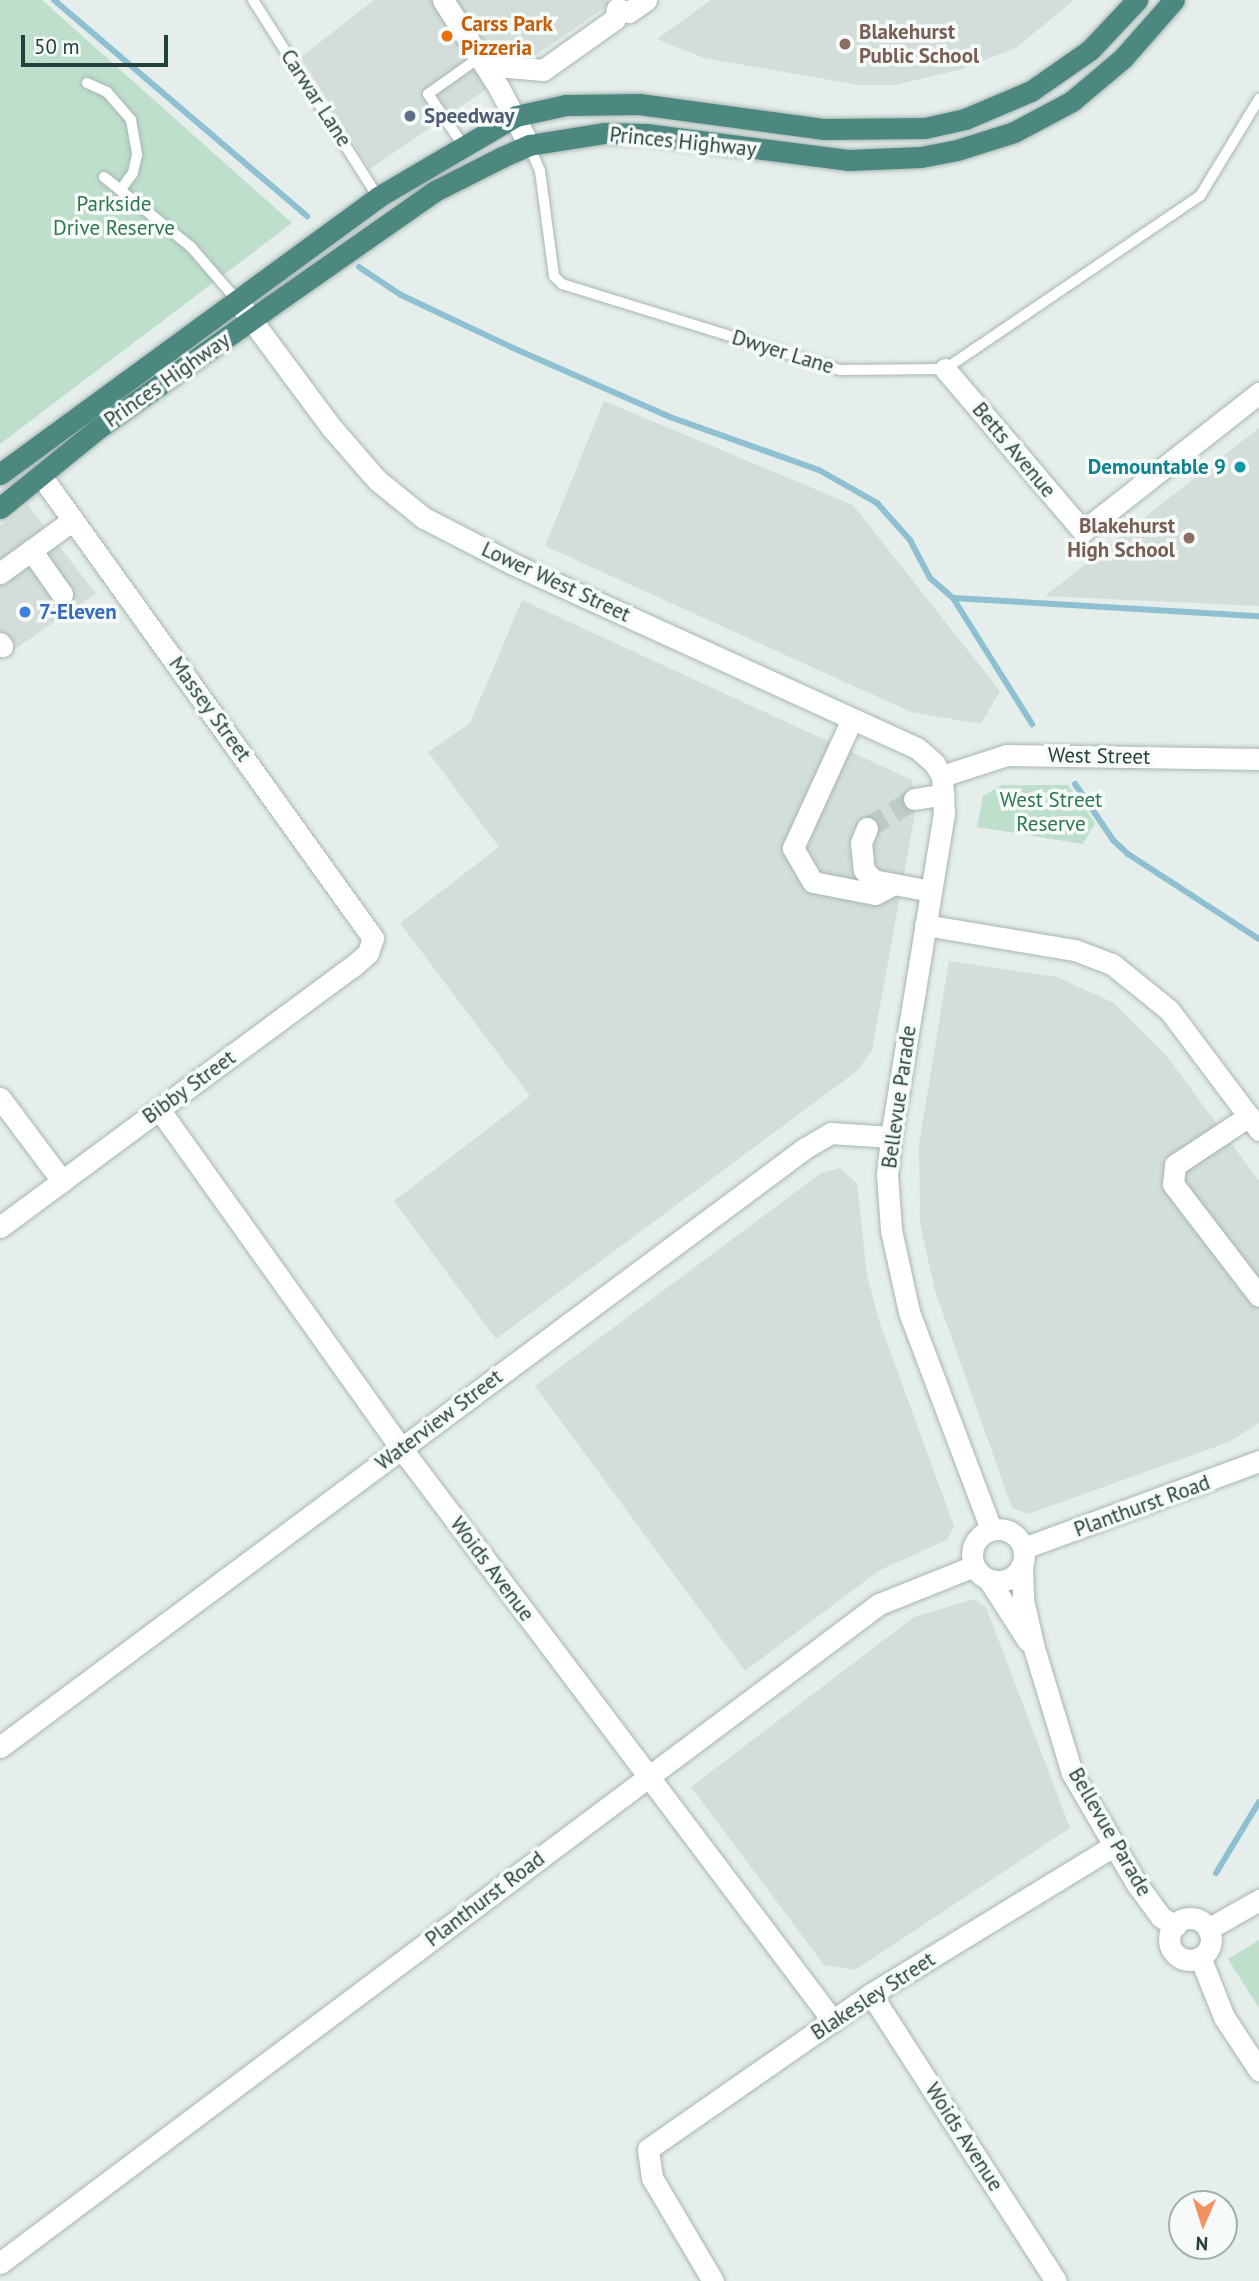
<!DOCTYPE html>
<html>
<head>
<meta charset="utf-8">
<style>
  body { margin:0 }
  #map { position:relative; width:1259px; height:2281px; overflow:hidden; background:#e5eeeb; font-family:"PT Sans",sans-serif }
  div>[style] { position:absolute }
  .built>* { inset:0; background:#d3deda }
  .green>* { inset:0; background:#bedfcb }
  .stream>* { height:6px; margin:-3px; padding:0 3px; transform-origin:3px; border-radius:3px; background:#8ec0d2 }
  .minor-tunnel>* { height:21px; margin-top:-10.5px; transform-origin:0; background:repeating-linear-gradient(90deg,#becbc8 0 21px,transparent 0 31px) }
  .roads { filter:drop-shadow(0 0 2px #a7b6b3) drop-shadow(0 0 2px #a7b6b3) }
  .service>* { height:10px; margin:-5px; padding:0 5px; transform-origin:5px; border-radius:5px; background:#fff }
  .minor>* { height:21px; margin:-10.5px; padding:0 10.5px; transform-origin:10.5px; border-radius:10.5px; background:#fff }
  .tertiary>* { height:21px; margin:-10.5px; padding:0 10.5px; transform-origin:10.5px; border-radius:10.5px; background:#fff }
  .tertiary>.ring { margin:-10.5px; padding:0; box-sizing:content-box; background:none; border:21px solid #fff; border-radius:50% }
  .trunk>* { height:21px; margin:-10.5px; padding:0 10.5px; transform-origin:10.5px; border-radius:10.5px; background:#4d8880 }
  .dots>* { width:19px; height:19px; translate:-50% -50%; box-sizing:border-box; border:4px solid #f6faf8; border-radius:50% }
  span { translate:-50% -50%; white-space:nowrap; text-align:center; line-height:1.15; -webkit-text-stroke:7px #f6faf8; paint-order:stroke }
  .food-label { font-size:21px; color:#c56008; font-weight:700 }
  .left { translate:0 -50%; text-align:left }
  .education-label { font-size:21px; color:#785e54; font-weight:700 }
  .right { translate:-100% -50%; text-align:right }
  .street-label { font-size:21px; color:#24403c }
  .service-label { font-size:21px; color:#4e5e75; font-weight:700 }
  .park-label { font-size:21px; color:#2e7752 }
  .culture-label { font-size:21px; color:#0d838f; font-weight:700 }
  .shop-label { font-size:21px; color:#366cbe; font-weight:700 }
  .north { position:absolute; left:1168px; top:2190px; width:70px; height:70px; box-sizing:border-box; background:#f6faf8; border:2px solid #a2b0ad; border-radius:50%; rotate:183deg; font-size:19px; font-weight:700; line-height:28px; text-align:center; color:#24403c }
  .north::after { content:''; display:block; margin:auto; width:24px; height:32px; background:#f19360; clip-path:polygon(50% 0,100% 100%,50% 72%,0 100%) }
  .scale { position:absolute; left:21px; top:35px; width:147px; height:32px; box-sizing:border-box; border:4px solid #24403c; border-top:0; padding-left:9px; font-size:21px; line-height:24px; white-space:nowrap; color:#24403c; -webkit-text-stroke:5px #f6faf8; paint-order:stroke }
</style>
</head>
<body>
<div id="map">
  <div class="built">
    <i style="clip-path:polygon(374px 0,607px 0,610px 4px,370px 169px,301px 57px)"></i>
    <i style="clip-path:polygon(711px 0,1074px 0,1016px 48px,959px 70px,895px 85px,859px 85px,704px 58px,657px 39px)"></i>
    <i style="clip-path:polygon(604px 401px,853px 505px,1000px 691px,981px 724px,911px 712px,545px 546px)"></i>
    <i style="clip-path:polygon(1259px 428px,1259px 606px,1045px 596px,1192px 480px)"></i>
    <i style="clip-path:polygon(28px 505px,96px 594px,0 659px,0 526px)"></i>
    <i style="clip-path:polygon(522px 600px,912px 780px,917px 803px,872px 1050px,857px 1071px,496px 1339px,394px 1201px,530px 1096px,400px 923px,499px 847px,428px 752px,470px 723px)"></i>
    <i style="clip-path:polygon(949px 961px,1057px 977px,1114px 1003px,1166px 1055px,1259px 1181px,1259px 1423px,1229px 1442px,1028px 1514px,1012px 1508px,935px 1291px,920px 1223px,919px 1144px)"></i>
    <i style="clip-path:polygon(840px 1168px,857px 1183px,867px 1275px,879px 1321px,954px 1526px,947px 1540px,880px 1570px,745px 1671px,535px 1386px,821px 1173px)"></i>
    <i style="clip-path:polygon(974px 1599px,986px 1607px,1070px 1828px,855px 1970px,824px 1965px,691px 1787px,914px 1617px)"></i>
  </div>
  <div class="green">
    <i style="clip-path:polygon(0 0,42px 0,292px 223px,0 444px)"></i>
    <i style="clip-path:polygon(1002px 785px,1068px 785px,1095px 823px,1083px 844px,977px 827px,983px 796px)"></i>
    <i style="clip-path:polygon(1259px 1940px,1259px 2008px,1228px 1959px)"></i>
  </div>
  <div class="stream">
    <i style="left:54px;top:0;width:333px;rotate:40.5deg"></i>
    <i style="left:359px;top:267px;width:50px;rotate:33.7deg"></i>
    <i style="left:401px;top:295px;width:124px;rotate:25.3deg"></i>
    <i style="left:513px;top:348px;width:171px;rotate:23.7deg"></i>
    <i style="left:670px;top:417px;width:158px;rotate:19.6deg"></i>
    <i style="left:819px;top:470px;width:67px;rotate:29.6deg"></i>
    <i style="left:877px;top:503px;width:50px;rotate:48.3deg"></i>
    <i style="left:910px;top:540px;width:43px;rotate:62.2deg"></i>
    <i style="left:930px;top:578px;width:30px;rotate:41deg"></i>
    <i style="left:953px;top:598px;width:149px;rotate:57.9deg"></i>
    <i style="left:953px;top:598px;width:307px;rotate:3.4deg"></i>
    <i style="left:1075px;top:784px;width:68px;rotate:55.8deg"></i>
    <i style="left:1113px;top:840px;width:21px;rotate:43deg"></i>
    <i style="left:1128px;top:854px;width:156px;rotate:33deg"></i>
    <i style="left:1216px;top:1873px;width:83px;rotate:-58.8deg"></i>
  </div>
  <div class="minor-tunnel">
    <i style="left:867px;top:828px;width:55px;rotate:-31.7deg"></i>
  </div>
  <div class="roads">
    <div class="service">
      <i style="left:253px;top:0;width:233px;rotate:57.6deg"></i>
      <i style="left:87px;top:83px;width:22px;rotate:24deg"></i>
      <i style="left:107px;top:92px;width:37px;rotate:49deg"></i>
      <i style="left:131px;top:120px;width:36px;rotate:80deg"></i>
      <i style="left:137px;top:155px;width:18px;rotate:103deg"></i>
      <i style="left:133px;top:173px;width:21px;rotate:127deg"></i>
      <i style="left:463px;top:145px;width:62px;rotate:-124.5deg"></i>
      <i style="left:428px;top:94px;width:64px;rotate:-35.4deg"></i>
      <i style="left:529px;top:145px;width:28px;rotate:67deg"></i>
      <i style="left:540px;top:171px;width:106px;rotate:82.4deg"></i>
      <i style="left:554px;top:276px;width:11px;rotate:45deg"></i>
      <i style="left:562px;top:284px;width:291px;rotate:17.2deg"></i>
      <i style="left:840px;top:370px;width:105px;rotate:-0.5deg"></i>
      <i style="left:945px;top:369px;width:308px;rotate:-34.2deg"></i>
      <i style="left:1200px;top:196px;width:114px;rotate:-58.7deg"></i>
      <i style="left:104px;top:177px;width:112px;rotate:38.8deg"></i>
      <i style="left:191px;top:247px;width:69px;rotate:49.1deg"></i>
    </div>
    <div class="minor">
      <i style="left:443px;top:0;width:104px;rotate:57.5deg"></i>
      <i style="left:499px;top:88px;width:64px;rotate:62.2deg"></i>
      <i style="left:485px;top:65px;width:58px;rotate:4.9deg"></i>
      <i style="left:543px;top:70px;width:88px;rotate:-35.3deg"></i>
      <i style="left:615px;top:19px;width:10px;rotate:-79deg"></i>
      <i style="left:617px;top:9px;width:12px;rotate:14deg"></i>
      <i style="left:629px;top:12px;width:21px;rotate:-35deg"></i>
      <i style="left:945px;top:369px;width:213px;rotate:49.6deg"></i>
      <i style="left:1083px;top:531px;width:224px;rotate:-38.1deg"></i>
      <i style="left:31px;top:550px;width:54px;rotate:54.8deg"></i>
      <i style="left:0;top:573px;width:90px;rotate:-36deg"></i>
      <i style="left:0;top:643px;width:4px;rotate:56deg"></i>
      <i style="left:852px;top:719px;width:142px;rotate:114.6deg"></i>
      <i style="left:793px;top:848px;width:39px;rotate:60deg"></i>
      <i style="left:813px;top:882px;width:63px;rotate:11deg"></i>
      <i style="left:875px;top:894px;width:21px;rotate:-28deg"></i>
      <i style="left:942px;top:776px;width:68px;rotate:-17.9deg"></i>
      <i style="left:1007px;top:755px;width:252px;rotate:0.9deg"></i>
      <i style="left:914px;top:799px;width:30px;rotate:-9deg"></i>
      <i style="left:867px;top:828px;width:16px;rotate:112deg"></i>
      <i style="left:861px;top:843px;width:27px;rotate:84deg"></i>
      <i style="left:864px;top:870px;width:13px;rotate:48deg"></i>
      <i style="left:873px;top:880px;width:59px;rotate:10.7deg"></i>
      <i style="left:925px;top:925px;width:152px;rotate:9.5deg"></i>
      <i style="left:1075px;top:950px;width:40px;rotate:21deg"></i>
      <i style="left:1112px;top:964px;width:73px;rotate:38.9deg"></i>
      <i style="left:1169px;top:1010px;width:150px;rotate:53.1deg"></i>
      <i style="left:0;top:1098px;width:104px;rotate:53.2deg"></i>
      <i style="left:159px;top:1109px;width:417px;rotate:54.5deg"></i>
      <i style="left:401px;top:1448px;width:718px;rotate:52.99deg"></i>
      <i style="left:1249px;top:1116px;width:89px;rotate:146.5deg"></i>
      <i style="left:1175px;top:1165px;width:19px;rotate:96deg"></i>
      <i style="left:1173px;top:1184px;width:141px;rotate:52.5deg"></i>
      <i style="left:0;top:1227px;width:438px;rotate:-36.5deg"></i>
      <i style="left:352px;top:967px;width:21px;rotate:-41deg"></i>
      <i style="left:368px;top:953px;width:16px;rotate:-72deg"></i>
      <i style="left:373px;top:938px;width:568px;rotate:-125.68deg"></i>
      <i style="left:1024px;top:1548px;width:251px;rotate:-20.3deg"></i>
      <i style="left:0;top:1747px;width:1003px;rotate:-36.65deg"></i>
      <i style="left:805px;top:1148px;width:30px;rotate:-30deg"></i>
      <i style="left:831px;top:1133px;width:60px;rotate:3.8deg"></i>
      <i style="left:1200px;top:1957px;width:65px;rotate:68.2deg"></i>
      <i style="left:1224px;top:2017px;width:64px;rotate:56.6deg"></i>
      <i style="left:871px;top:1994px;width:341px;rotate:57.2deg"></i>
      <i style="left:0;top:2263px;width:1099px;rotate:-36.86deg"></i>
      <i style="left:879px;top:1604px;width:102px;rotate:-21.8deg"></i>
      <i style="left:713px;top:2281px;width:120px;rotate:-120.6deg"></i>
      <i style="left:652px;top:2178px;width:29px;rotate:-98deg"></i>
      <i style="left:648px;top:2149px;width:272px;rotate:-34.8deg"></i>
      <i style="left:871px;top:1994px;width:284px;rotate:-31.4deg"></i>
    </div>
    <div class="tertiary">
      <i style="left:236px;top:299px;width:159px;rotate:53.4deg"></i>
      <i style="left:331px;top:427px;width:70px;rotate:49deg"></i>
      <i style="left:377px;top:480px;width:60px;rotate:39deg"></i>
      <i style="left:424px;top:518px;width:100px;rotate:27.3deg"></i>
      <i style="left:513px;top:564px;width:444px;rotate:24.5deg"></i>
      <i style="left:917px;top:748px;width:23px;rotate:41deg"></i>
      <i style="left:934px;top:763px;width:15px;rotate:58deg"></i>
      <i style="left:942px;top:776px;width:37px;rotate:87deg"></i>
      <i style="left:944px;top:813px;width:328px;rotate:99.3deg"></i>
      <i style="left:891px;top:1137px;width:37px;rotate:96deg"></i>
      <i style="left:887px;top:1174px;width:56px;rotate:85.9deg"></i>
      <i style="left:891px;top:1230px;width:84px;rotate:77.6deg"></i>
      <i style="left:909px;top:1312px;width:232px;rotate:69.3deg"></i>
      <i class="ring" style="left:972px;top:1529px;width:31px;height:31px"></i>
      <i style="left:1022px;top:1565px;width:35px;rotate:88deg"></i>
      <i style="left:1023px;top:1600px;width:49px;rotate:77.1deg"></i>
      <i style="left:1034px;top:1648px;width:131px;rotate:73.1deg"></i>
      <i style="left:1072px;top:1773px;width:127px;rotate:59.8deg"></i>
      <i style="left:1136px;top:1883px;width:42px;rotate:53.7deg"></i>
      <i style="left:1161px;top:1917px;width:17px;rotate:33deg"></i>
      <i style="left:989px;top:1580px;width:72px;rotate:57.4deg"></i>
      <i class="ring" style="left:1169px;top:1918px;width:21px;height:21px"></i>
      <i style="left:1208px;top:1929px;width:59px;rotate:-29.6deg"></i>
    </div>
    <div class="trunk">
      <i style="left:0;top:474px;width:469px;rotate:-36.2deg"></i>
      <i style="left:378px;top:197px;width:160px;rotate:-30.4deg"></i>
      <i style="left:516px;top:116px;width:51px;rotate:-12.4deg"></i>
      <i style="left:566px;top:105px;width:73px;rotate:-0.8deg"></i>
      <i style="left:639px;top:104px;width:187px;rotate:7.7deg"></i>
      <i style="left:824px;top:129px;width:101px;rotate:-0.6deg"></i>
      <i style="left:925px;top:128px;width:41px;rotate:-12.7deg"></i>
      <i style="left:965px;top:119px;width:72px;rotate:-23deg"></i>
      <i style="left:1031px;top:91px;width:72px;rotate:-34.8deg"></i>
      <i style="left:1090px;top:50px;width:69px;rotate:-46.8deg"></i>
      <i style="left:0;top:508px;width:124px;rotate:-39.1deg"></i>
      <i style="left:96px;top:430px;width:216px;rotate:-35.4deg"></i>
      <i style="left:272px;top:305px;width:199px;rotate:-35deg"></i>
      <i style="left:435px;top:191px;width:75px;rotate:-26.9deg"></i>
      <i style="left:502px;top:157px;width:30px;rotate:-24deg"></i>
      <i style="left:529px;top:145px;width:77px;rotate:-9deg"></i>
      <i style="left:605px;top:133px;width:41px;rotate:1.4deg"></i>
      <i style="left:646px;top:134px;width:205px;rotate:7.3deg"></i>
      <i style="left:849px;top:160px;width:72px;rotate:-2.4deg"></i>
      <i style="left:921px;top:157px;width:37px;rotate:-11deg"></i>
      <i style="left:957px;top:150px;width:60px;rotate:-17.5deg"></i>
      <i style="left:1014px;top:132px;width:66px;rotate:-28.1deg"></i>
      <i style="left:1072px;top:101px;width:67px;rotate:-40.1deg"></i>
      <i style="left:1123px;top:58px;width:77px;rotate:-48.7deg"></i>
    </div>
  </div>
  <div class="dots">
    <i style="left:447px;top:36px;background:#e8710a"></i>
    <i style="left:845px;top:44px;background:#8d6e63"></i>
    <i style="left:410px;top:116px;background:#5c6f8a"></i>
    <i style="left:1240px;top:467px;background:#0f9aa8"></i>
    <i style="left:1189px;top:538px;background:#8d6e63"></i>
    <i style="left:25px;top:612px;background:#3f7fe0"></i>
  </div>
  <div class="food-label">
    <span class="left" style="left:461px;top:36px">Carss Park<br>Pizzeria</span>
  </div>
  <div class="education-label">
    <span class="left" style="left:859px;top:44px">Blakehurst<br>Public School</span>
    <span class="right" style="left:1175px;top:538px">Blakehurst<br>High School</span>
  </div>
  <div class="street-label">
    <span style="left:316px;top:98px;rotate:57deg">Carwar Lane</span>
    <span style="left:683px;top:142px;rotate:6deg">Princes Highway</span>
    <span style="left:783px;top:352px;rotate:17deg">Dwyer Lane</span>
    <span style="left:167px;top:380px;rotate:-35deg">Princes Highway</span>
    <span style="left:1014px;top:450px;rotate:50deg">Betts Avenue</span>
    <span style="left:556px;top:582px;rotate:25deg">Lower West Street</span>
    <span style="left:210px;top:709px;rotate:54deg">Massey Street</span>
    <span style="left:1099px;top:756px;rotate:1deg">West Street</span>
    <span style="left:189px;top:1087px;rotate:-36deg">Bibby Street</span>
    <span style="left:899px;top:1097px;rotate:-82deg">Bellevue Parade</span>
    <span style="left:439px;top:1420px;rotate:-37deg">Waterview Street</span>
    <span style="left:1142px;top:1506px;rotate:-20deg">Planthurst Road</span>
    <span style="left:492px;top:1569px;rotate:53deg">Woids Avenue</span>
    <span style="left:1110px;top:1832px;rotate:60deg">Bellevue Parade</span>
    <span style="left:485px;top:1899px;rotate:-37deg">Planthurst Road</span>
    <span style="left:873px;top:1996px;rotate:-33deg">Blakesley Street</span>
    <span style="left:964px;top:2137px;rotate:57deg">Woids Avenue</span>
  </div>
  <div class="service-label">
    <span class="left" style="left:424px;top:116px">Speedway</span>
  </div>
  <div class="park-label">
    <span style="left:114px;top:216px">Parkside<br>Drive Reserve</span>
    <span style="left:1051px;top:812px">West Street<br>Reserve</span>
  </div>
  <div class="culture-label">
    <span class="right" style="left:1226px;top:467px">Demountable 9</span>
  </div>
  <div class="shop-label">
    <span class="left" style="left:39px;top:612px">7-Eleven</span>
  </div>
  <div class="north">N</div>
  <div class="scale">50 m</div>
</div>
</body>
</html>
